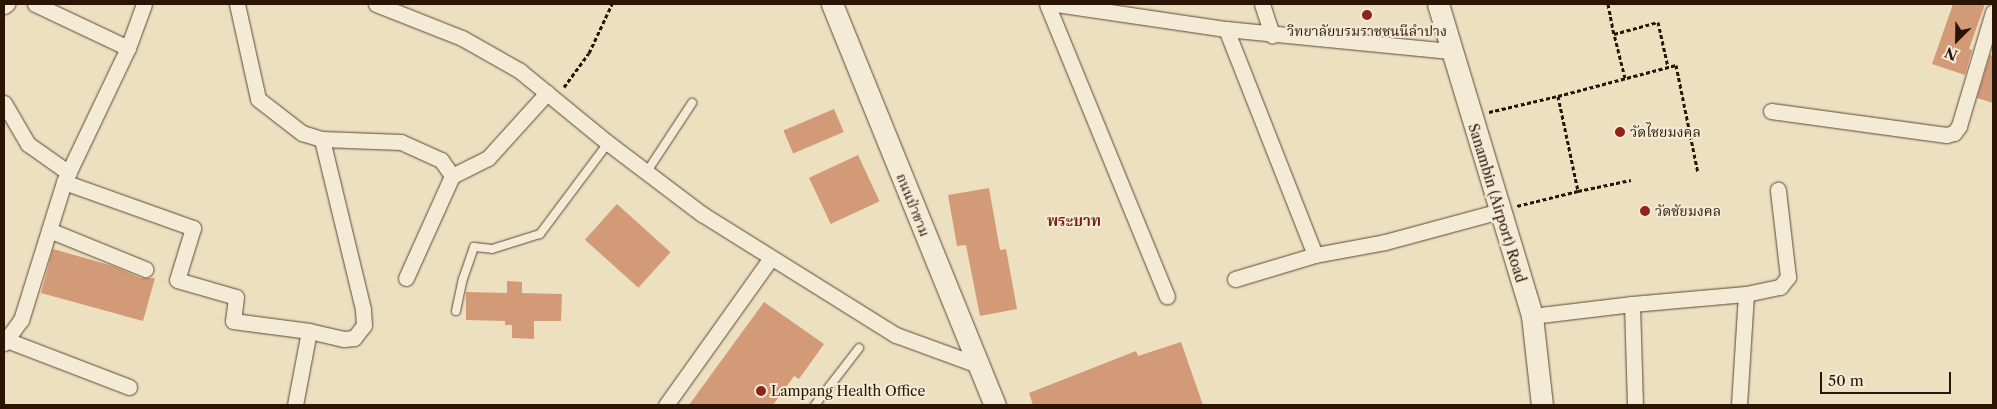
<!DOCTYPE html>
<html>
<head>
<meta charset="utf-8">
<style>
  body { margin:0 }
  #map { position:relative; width:1997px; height:409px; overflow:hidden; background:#ede0c0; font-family:"Libre Caslon Text","Noto Serif Thai",serif }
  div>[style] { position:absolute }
  .building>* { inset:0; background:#d39a77; transform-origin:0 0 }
  .path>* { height:3px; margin-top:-1.5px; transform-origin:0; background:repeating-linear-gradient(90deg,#2c1405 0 4px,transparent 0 6.5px) }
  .roads { filter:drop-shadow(0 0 1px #5c4734) drop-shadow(0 0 1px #5c4734) }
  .lane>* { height:8px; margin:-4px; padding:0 4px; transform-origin:4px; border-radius:4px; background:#f3ebd6 }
  .street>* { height:15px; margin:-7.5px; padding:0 7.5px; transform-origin:7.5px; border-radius:7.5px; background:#f3ebd6 }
  .secondary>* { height:21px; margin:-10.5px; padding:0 10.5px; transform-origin:10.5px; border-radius:10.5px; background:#f3ebd6 }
  .dots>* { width:14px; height:14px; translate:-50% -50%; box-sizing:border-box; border:2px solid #f3ebd6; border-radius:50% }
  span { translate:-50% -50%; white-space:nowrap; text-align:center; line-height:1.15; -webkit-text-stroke:4px #f3ebd6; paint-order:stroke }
  .poi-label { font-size:14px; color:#2c1405 }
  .left { translate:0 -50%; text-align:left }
  .street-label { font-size:14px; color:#2c1405 }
  .neighbourhood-label { font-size:15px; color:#7a1f14; font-weight:700 }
  .frame { position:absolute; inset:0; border:5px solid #2c1405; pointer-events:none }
  .north { position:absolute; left:1932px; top:15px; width:50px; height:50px; -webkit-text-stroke:4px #f3ebd6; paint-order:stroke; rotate:203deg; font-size:14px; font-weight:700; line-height:20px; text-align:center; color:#2c1405 }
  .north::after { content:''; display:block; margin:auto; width:18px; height:22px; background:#2c1405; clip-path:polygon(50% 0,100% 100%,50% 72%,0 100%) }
  .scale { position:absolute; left:1820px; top:372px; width:131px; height:22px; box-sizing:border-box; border:2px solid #2c1405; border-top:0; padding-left:6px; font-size:15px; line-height:18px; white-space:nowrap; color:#2c1405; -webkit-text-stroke:4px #f3ebd6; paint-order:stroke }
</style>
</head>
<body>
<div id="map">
  <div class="building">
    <i style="clip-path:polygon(1953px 4px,1985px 4px,1969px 49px,1972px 50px,1965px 75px,1932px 64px)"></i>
    <i style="clip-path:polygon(1990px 55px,1993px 56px,1993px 103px,1977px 98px)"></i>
    <i style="left:834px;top:109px;width:25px;height:55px;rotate:67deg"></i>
    <i style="left:858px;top:155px;width:51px;height:54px;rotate:65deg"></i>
    <i style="clip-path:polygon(989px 188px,1000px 250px,1006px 249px,1017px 309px,980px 316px,966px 245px,957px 246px,948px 195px)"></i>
    <i style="left:617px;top:204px;width:72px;height:48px;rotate:42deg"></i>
    <i style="clip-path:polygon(53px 249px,113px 266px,141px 278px,155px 278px,143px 321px,41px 293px)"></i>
    <i style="clip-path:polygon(507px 281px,522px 282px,522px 293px,562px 294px,561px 321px,534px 321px,534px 339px,512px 338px,512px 325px,505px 325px,505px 321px,466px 320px,466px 292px,507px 293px)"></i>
    <i style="clip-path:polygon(764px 302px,824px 344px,799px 379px,794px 376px,773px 405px,689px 405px)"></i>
    <i style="clip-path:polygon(1181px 342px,1203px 405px,1033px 405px,1029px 393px,1136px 351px,1138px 356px)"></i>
  </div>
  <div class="path">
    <i style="left:1608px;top:4px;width:31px;rotate:79deg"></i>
    <i style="left:1625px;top:78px;width:45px;rotate:-104deg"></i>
    <i style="left:1614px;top:34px;width:46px;rotate:-15.3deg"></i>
    <i style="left:1658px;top:22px;width:46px;rotate:77.5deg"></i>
    <i style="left:564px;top:87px;width:42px;rotate:-53.7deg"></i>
    <i style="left:589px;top:53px;width:54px;rotate:-64.9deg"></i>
    <i style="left:1558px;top:96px;width:122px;rotate:-14.7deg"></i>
    <i style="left:1676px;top:65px;width:110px;rotate:78.5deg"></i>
    <i style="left:1489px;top:112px;width:71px;rotate:-13.1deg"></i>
    <i style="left:1558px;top:96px;width:97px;rotate:78.1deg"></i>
    <i style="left:1578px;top:191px;width:63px;rotate:166.2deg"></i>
    <i style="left:1578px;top:191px;width:54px;rotate:-11.7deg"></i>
  </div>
  <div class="roads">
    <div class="lane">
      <i style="left:646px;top:173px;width:84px;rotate:-56.7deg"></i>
      <i style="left:456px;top:311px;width:33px;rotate:-78deg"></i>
      <i style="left:463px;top:279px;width:34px;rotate:-71deg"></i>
      <i style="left:474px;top:247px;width:18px;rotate:6deg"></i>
      <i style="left:492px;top:249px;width:50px;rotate:-17.4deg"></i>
      <i style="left:540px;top:234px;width:114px;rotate:-53.2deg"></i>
      <i style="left:815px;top:405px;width:72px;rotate:-52.3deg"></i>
    </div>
    <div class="street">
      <i style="left:35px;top:4px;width:103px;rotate:25.3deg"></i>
      <i style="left:237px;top:4px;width:97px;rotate:77.5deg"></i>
      <i style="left:258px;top:99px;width:56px;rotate:37.7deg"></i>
      <i style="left:302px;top:133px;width:21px;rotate:17deg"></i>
      <i style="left:322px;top:139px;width:79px;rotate:2.2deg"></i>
      <i style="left:401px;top:142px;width:44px;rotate:24.2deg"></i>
      <i style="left:441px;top:160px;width:19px;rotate:55deg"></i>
      <i style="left:452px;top:176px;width:40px;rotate:-26.6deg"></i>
      <i style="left:488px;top:158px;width:88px;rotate:-47.8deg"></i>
      <i style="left:376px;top:4px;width:92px;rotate:21.6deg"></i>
      <i style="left:462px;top:38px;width:67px;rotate:29.6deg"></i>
      <i style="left:520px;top:71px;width:114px;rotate:39.3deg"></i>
      <i style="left:608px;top:143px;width:118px;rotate:37.1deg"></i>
      <i style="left:702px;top:214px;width:229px;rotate:32deg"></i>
      <i style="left:896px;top:335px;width:87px;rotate:20.1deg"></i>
      <i style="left:1047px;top:4px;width:316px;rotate:67.7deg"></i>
      <i style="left:1056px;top:4px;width:172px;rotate:8.4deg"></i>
      <i style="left:1226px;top:29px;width:225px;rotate:5.6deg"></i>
      <i style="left:1262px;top:4px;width:33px;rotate:72deg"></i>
      <i style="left:4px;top:6px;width:4px;rotate:-34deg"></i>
      <i style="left:1226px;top:29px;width:243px;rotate:68.5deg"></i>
      <i style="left:4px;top:103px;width:48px;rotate:59.7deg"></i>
      <i style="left:28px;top:144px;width:50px;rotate:35.3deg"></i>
      <i style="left:1771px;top:111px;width:177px;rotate:7.8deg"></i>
      <i style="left:1946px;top:135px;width:8px;rotate:-14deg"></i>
      <i style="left:1954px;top:133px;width:9px;rotate:-54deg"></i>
      <i style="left:1959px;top:126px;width:119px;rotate:-73.4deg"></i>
      <i style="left:64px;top:182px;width:137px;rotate:19.6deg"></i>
      <i style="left:193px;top:228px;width:54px;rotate:107.1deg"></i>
      <i style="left:177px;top:280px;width:61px;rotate:16.1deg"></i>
      <i style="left:236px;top:297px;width:24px;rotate:97deg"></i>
      <i style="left:233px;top:321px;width:77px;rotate:7.5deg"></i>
      <i style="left:309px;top:331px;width:36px;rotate:13deg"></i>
      <i style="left:344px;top:339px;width:10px;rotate:-6deg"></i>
      <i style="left:354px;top:338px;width:16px;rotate:-52deg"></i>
      <i style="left:364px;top:325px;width:16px;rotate:-94deg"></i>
      <i style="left:363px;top:309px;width:175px;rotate:-103.6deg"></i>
      <i style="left:49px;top:230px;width:104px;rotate:22.1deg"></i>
      <i style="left:406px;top:278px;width:112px;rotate:-65.7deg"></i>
      <i style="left:1235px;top:279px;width:84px;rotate:-16.7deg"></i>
      <i style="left:1315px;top:255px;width:71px;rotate:-10.5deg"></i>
      <i style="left:1385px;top:242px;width:119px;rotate:-15.1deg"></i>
      <i style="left:1632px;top:304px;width:101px;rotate:88.3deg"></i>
      <i style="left:1532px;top:316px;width:101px;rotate:-6.8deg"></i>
      <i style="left:1632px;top:304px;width:114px;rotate:-5deg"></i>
      <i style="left:1746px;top:294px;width:35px;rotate:-12deg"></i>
      <i style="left:1780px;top:287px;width:13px;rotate:-51deg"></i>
      <i style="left:1788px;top:277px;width:88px;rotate:-96.6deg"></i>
      <i style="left:4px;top:339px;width:134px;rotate:21deg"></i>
      <i style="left:4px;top:343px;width:29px;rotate:-54deg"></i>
      <i style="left:21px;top:320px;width:145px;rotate:-72.7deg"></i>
      <i style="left:64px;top:182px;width:148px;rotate:-64.5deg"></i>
      <i style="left:128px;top:48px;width:47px;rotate:-70deg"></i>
      <i style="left:295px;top:405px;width:75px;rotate:-79.3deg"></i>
      <i style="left:666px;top:405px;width:179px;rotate:-54.5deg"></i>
      <i style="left:1739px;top:405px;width:111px;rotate:-86.4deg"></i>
    </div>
    <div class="secondary">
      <i style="left:832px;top:4px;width:433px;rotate:67.9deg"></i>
      <i style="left:1438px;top:4px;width:326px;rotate:73.2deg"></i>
      <i style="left:1532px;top:316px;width:90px;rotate:83.6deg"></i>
    </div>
  </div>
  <div class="dots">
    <i style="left:1367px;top:15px;background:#8f2418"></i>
    <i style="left:1620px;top:132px;background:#8f2418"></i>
    <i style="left:1645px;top:211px;background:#8f2418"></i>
    <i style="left:761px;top:391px;background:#8f2418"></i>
  </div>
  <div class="poi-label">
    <span style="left:1367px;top:31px">วิทยาลัยบรมราชชนนีลำปาง</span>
    <span class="left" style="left:1630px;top:132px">วัดไชยมงคล</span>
    <span class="left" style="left:1655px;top:211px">วัดชัยมงคล</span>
    <span class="left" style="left:771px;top:391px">Lampang Health Office</span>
  </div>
  <div class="street-label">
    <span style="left:1497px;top:203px;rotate:73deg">Sanambin (Airport) Road</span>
    <span style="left:913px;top:205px;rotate:68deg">ถนนป่าขาม</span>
  </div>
  <div class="neighbourhood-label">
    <span style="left:1074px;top:221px">พระบาท</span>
  </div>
  <div class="frame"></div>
  <div class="north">N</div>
  <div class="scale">50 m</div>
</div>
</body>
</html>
